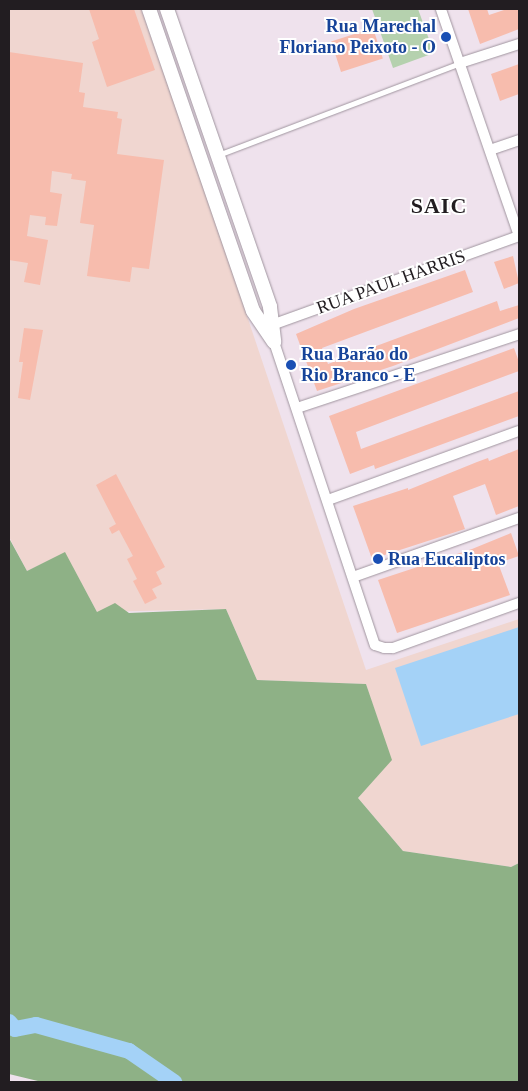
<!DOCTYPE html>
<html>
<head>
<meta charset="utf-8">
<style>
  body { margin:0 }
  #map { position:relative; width:528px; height:1091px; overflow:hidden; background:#efe2ed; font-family:Georgia,serif }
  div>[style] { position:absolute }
  .industrial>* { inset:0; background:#f0d6d0 }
  .green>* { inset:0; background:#b5d1ae }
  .forest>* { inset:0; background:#8eb186 }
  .water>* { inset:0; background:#a4d2f7 }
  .river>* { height:16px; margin:-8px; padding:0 8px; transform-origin:8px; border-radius:8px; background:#a4d2f7 }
  .building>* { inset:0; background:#f7bcad; transform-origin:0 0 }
  .roads { filter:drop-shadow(0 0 1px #a0959f) drop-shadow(0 0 1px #a0959f) }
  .lane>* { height:5px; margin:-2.5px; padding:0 2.5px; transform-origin:2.5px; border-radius:2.5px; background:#fff }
  .street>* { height:10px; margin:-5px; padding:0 5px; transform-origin:5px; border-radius:5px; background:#fff }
  .secondary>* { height:14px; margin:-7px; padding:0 7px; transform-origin:7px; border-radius:7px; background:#fff }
  .dots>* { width:14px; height:14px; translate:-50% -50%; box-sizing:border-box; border:2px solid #fff; border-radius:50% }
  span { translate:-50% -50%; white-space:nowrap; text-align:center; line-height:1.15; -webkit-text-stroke:4px #fff; paint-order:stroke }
  .transit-label { font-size:18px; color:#164399; font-weight:700 }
  .right { translate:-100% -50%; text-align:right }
  .left { translate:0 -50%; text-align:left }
  .street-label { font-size:18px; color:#221d21 }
  .district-label { font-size:22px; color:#221d21; font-weight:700; letter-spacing:1px }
  .frame { position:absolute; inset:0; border:10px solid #221d21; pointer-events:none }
</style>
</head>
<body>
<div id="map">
  <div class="industrial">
    <i style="clip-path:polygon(9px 9px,141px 9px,203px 185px,366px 670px,519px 619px,519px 863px,511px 867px,403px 851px,358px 798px,391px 760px,366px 684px,257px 680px,226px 609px,97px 612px,65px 553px,27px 571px,9px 537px)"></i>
  </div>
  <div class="green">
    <i style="clip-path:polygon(372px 9px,418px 9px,434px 53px,393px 68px)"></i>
  </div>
  <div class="forest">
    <i style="clip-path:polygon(9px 538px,27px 571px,65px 552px,97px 612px,115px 603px,129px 613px,226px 609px,257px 680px,366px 684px,392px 760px,358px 798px,403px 851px,511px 867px,519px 863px,519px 1082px,42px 1082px,9px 1074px)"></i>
  </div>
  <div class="water">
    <i style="clip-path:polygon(519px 627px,519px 714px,421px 746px,395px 668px)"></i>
  </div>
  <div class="river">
    <i style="left:9px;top:1022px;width:9px;rotate:49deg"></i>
    <i style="left:15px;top:1029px;width:21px;rotate:-11deg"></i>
    <i style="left:36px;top:1025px;width:97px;rotate:15.6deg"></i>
    <i style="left:129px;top:1051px;width:55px;rotate:34.6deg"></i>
  </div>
  <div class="building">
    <i style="clip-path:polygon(89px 9px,134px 9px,155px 70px,107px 87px,92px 42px,99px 39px)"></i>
    <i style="clip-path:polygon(468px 9px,487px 9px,489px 15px,507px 9px,519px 9px,519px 29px,480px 44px)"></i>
    <i style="left:373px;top:28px;width:32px;height:44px;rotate:72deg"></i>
    <i style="clip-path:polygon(9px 52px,83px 63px,79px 92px,85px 93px,83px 107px,118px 112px,117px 118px,122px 119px,117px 154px,164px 160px,149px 269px,132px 267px,130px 282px,87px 276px,94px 225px,80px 223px,86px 181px,71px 179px,72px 174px,52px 171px,50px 192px,62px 194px,57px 226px,45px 225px,46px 217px,30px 215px,27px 236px,48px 240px,40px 285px,24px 282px,28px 263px,9px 260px)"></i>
    <i style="clip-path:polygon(519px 64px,519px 94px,500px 101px,491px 74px)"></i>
    <i style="clip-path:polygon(513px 256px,519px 283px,504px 289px,494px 262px)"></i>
    <i style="clip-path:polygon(465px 270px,473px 292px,322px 348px,328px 364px,497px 301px,500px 311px,519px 305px,519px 318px,393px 366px,317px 391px,296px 334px,354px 309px)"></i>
    <i style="clip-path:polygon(24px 328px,43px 330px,30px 400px,18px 398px,23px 362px,19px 362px)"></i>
    <i style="clip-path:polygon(514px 348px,519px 362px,519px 371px,356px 432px,361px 449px,519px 391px,519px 416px,375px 469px,374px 465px,350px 474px,329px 416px)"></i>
    <i style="clip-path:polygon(519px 449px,519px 506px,496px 515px,485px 484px,453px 496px,465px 529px,372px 559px,353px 506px,408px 488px,408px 490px,477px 462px,488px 458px,489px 461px)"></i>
    <i style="clip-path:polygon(116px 474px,165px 567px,156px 572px,162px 584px,152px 589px,157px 598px,145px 604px,133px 581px,137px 579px,127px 559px,133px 556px,119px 530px,112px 534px,109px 528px,116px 524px,96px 485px)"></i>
    <i style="clip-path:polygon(511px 533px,519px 556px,498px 563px,510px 595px,397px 633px,378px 580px,472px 549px)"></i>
  </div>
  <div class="roads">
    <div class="lane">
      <i style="left:218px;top:155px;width:259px;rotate:-20.8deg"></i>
    </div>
    <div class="street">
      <i style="left:460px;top:63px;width:62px;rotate:-17.9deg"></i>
      <i style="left:490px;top:150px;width:31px;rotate:-19deg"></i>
      <i style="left:266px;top:327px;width:269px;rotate:-19.8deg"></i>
      <i style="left:519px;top:236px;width:240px;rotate:-109deg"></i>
      <i style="left:274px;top:342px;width:319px;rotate:71.6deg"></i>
      <i style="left:375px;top:645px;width:9px;rotate:18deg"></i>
      <i style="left:384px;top:648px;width:9px"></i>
      <i style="left:393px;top:648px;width:134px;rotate:-19.7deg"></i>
      <i style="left:297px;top:408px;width:234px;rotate:-18.4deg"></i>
      <i style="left:328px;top:500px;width:203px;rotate:-19.9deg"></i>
      <i style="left:353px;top:577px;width:176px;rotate:-19.6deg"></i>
    </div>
    <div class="secondary">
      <i style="left:149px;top:9px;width:319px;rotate:71deg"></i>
      <i style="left:253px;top:311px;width:37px;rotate:56deg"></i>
      <i style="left:167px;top:9px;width:315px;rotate:70.9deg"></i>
      <i style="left:270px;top:307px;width:35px;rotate:83deg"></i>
    </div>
  </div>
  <div class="dots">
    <i style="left:446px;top:37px;background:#1a4fb4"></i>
    <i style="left:291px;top:365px;background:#1a4fb4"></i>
    <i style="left:378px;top:559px;background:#1a4fb4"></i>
  </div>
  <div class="transit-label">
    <span class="right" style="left:436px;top:37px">Rua Marechal<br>Floriano Peixoto - O</span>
    <span class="left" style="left:301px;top:365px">Rua Barão do<br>Rio Branco - E</span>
    <span class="left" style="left:388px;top:559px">Rua Eucaliptos</span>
  </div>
  <div class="street-label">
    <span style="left:391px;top:282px;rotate:-20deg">RUA PAUL HARRIS</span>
  </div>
  <div class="district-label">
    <span style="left:439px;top:206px">SAIC</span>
  </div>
  <div class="frame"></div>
</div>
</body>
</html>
